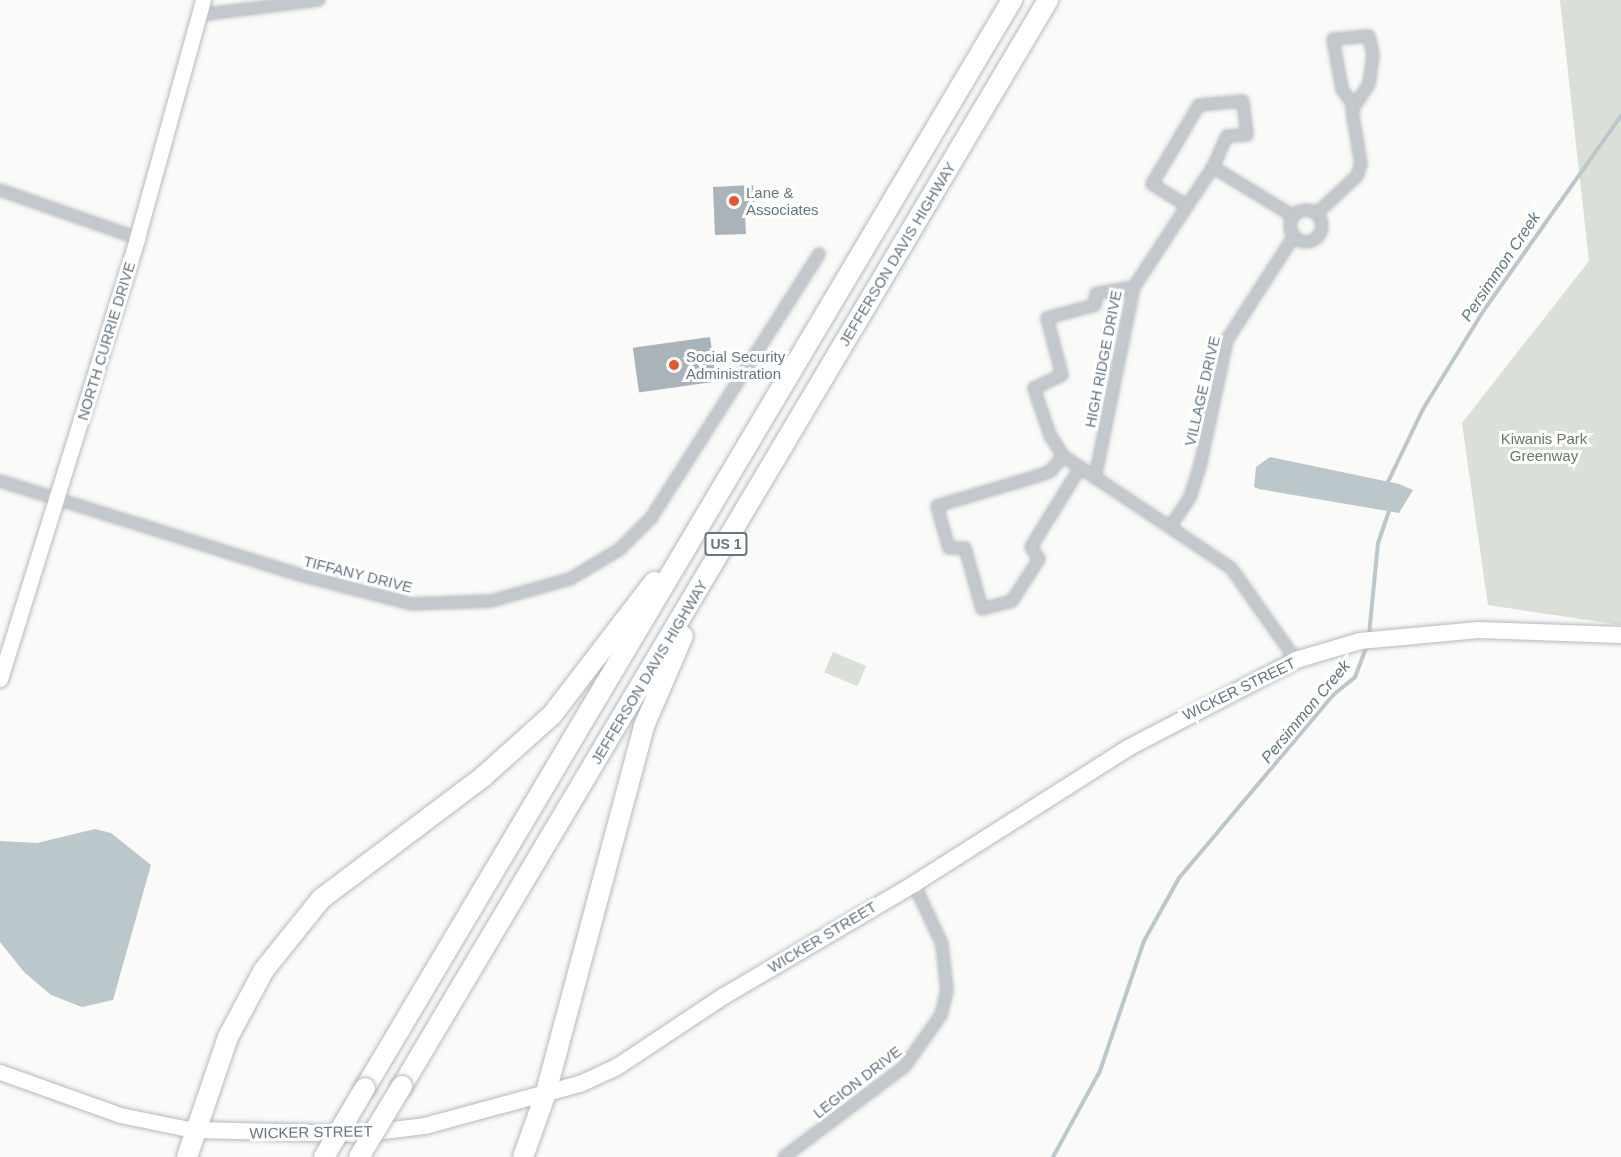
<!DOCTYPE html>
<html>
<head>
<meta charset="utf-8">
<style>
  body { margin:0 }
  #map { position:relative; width:1621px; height:1157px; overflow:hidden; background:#fafaf8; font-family:Arial,sans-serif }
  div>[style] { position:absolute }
  .green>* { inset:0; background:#dadfd7; transform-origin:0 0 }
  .water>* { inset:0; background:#bbc7cb }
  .stream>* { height:4px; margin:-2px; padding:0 2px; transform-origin:2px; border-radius:2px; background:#bbc7cb }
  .building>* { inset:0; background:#aab3b9; transform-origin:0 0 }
  .roads { filter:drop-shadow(0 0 2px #b3babf) drop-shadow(0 0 2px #b3babf) }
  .street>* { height:10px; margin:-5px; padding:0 5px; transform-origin:5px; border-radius:5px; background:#c3c8cc }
  .street>.ring { margin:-5px; padding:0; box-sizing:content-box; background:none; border:10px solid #c3c8cc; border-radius:50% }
  .secondary>* { height:15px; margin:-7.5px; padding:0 7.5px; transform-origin:7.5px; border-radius:7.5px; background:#fff }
  .primary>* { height:16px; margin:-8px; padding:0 8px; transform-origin:8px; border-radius:8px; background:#fff }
  .highway>* { height:20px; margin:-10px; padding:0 10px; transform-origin:10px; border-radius:10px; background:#fff }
  .bridges { filter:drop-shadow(0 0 2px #b4b9bd) drop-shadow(0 0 2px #b4b9bd) }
  .highway-bridge>* { height:20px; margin:-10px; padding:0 10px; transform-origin:10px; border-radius:10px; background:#fff }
  .dots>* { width:16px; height:16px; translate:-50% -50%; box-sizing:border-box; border:3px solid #fff; border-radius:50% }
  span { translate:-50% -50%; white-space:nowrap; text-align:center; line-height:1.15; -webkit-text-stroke:6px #fff; paint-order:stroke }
  .shield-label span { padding:2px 4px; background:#fff; border:2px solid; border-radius:4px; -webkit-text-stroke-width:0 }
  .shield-label { font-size:14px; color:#657683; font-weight:700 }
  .poi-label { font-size:15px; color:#657683 }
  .left { translate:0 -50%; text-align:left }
  .street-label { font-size:15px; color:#657683 }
  .park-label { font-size:15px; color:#687a64 }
  .water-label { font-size:16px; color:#60757c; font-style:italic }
</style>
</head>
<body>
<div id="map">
  <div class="green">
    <i style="clip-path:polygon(1560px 0,1621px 0,1621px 625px,1488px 605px,1462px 423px,1589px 261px)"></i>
    <i style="left:833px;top:652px;width:36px;height:22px;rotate:23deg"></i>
  </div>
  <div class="water">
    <i style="clip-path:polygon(1270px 457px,1399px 484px,1413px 490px,1399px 513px,1259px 489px,1254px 487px,1256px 467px)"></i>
    <i style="clip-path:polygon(95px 829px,111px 833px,151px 865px,113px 1000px,82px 1007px,51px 995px,24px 972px,0 942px,0 841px,37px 843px)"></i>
  </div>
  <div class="stream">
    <i style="left:1386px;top:486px;width:85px;rotate:-64.3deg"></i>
    <i style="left:1423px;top:409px;width:116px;rotate:-58.4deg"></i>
    <i style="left:1484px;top:310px;width:237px;rotate:-54.8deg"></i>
    <i style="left:1369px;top:635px;width:92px;rotate:-84.4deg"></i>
    <i style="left:1378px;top:543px;width:37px;rotate:-71deg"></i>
    <i style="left:1053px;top:1157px;width:98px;rotate:-61.3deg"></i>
    <i style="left:1100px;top:1071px;width:137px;rotate:-71.3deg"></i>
    <i style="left:1144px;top:941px;width:72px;rotate:-60.9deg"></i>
    <i style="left:1179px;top:878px;width:239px;rotate:-49.9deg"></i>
    <i style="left:1333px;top:695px;width:28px;rotate:-39deg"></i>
    <i style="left:1355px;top:677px;width:34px;rotate:-69deg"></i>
  </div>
  <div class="building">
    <i style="clip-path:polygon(753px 185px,755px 214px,745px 215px,746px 234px,715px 235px,713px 187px)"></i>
    <i style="left:710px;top:337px;width:45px;height:78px;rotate:82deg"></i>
  </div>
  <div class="roads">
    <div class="street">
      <i style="left:200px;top:15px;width:120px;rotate:-7.2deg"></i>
      <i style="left:1213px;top:167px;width:94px;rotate:31.5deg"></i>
      <i style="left:0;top:190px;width:145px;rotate:19.3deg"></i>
      <i class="ring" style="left:1290px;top:210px;width:22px;height:22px"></i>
      <i style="left:1316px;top:214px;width:56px;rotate:-42.8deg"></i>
      <i style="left:1357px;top:176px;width:13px;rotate:-72deg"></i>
      <i style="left:1361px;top:164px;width:55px;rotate:-99.5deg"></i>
      <i style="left:1352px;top:110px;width:31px;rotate:-57deg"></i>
      <i style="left:1369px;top:84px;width:30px;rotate:-82deg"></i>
      <i style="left:1373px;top:54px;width:18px;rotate:-103deg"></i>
      <i style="left:1369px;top:36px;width:36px;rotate:175deg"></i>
      <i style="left:1333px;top:39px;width:51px;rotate:79.8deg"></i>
      <i style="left:1342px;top:89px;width:19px;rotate:55deg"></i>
      <i style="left:1134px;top:287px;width:39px;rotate:170deg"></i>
      <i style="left:1096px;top:294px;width:11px;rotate:95deg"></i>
      <i style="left:1095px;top:305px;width:50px;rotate:164.8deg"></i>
      <i style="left:1047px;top:318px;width:59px;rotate:75.3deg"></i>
      <i style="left:1062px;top:375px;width:31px;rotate:155deg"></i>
      <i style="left:1034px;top:388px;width:50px;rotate:71.2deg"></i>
      <i style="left:1050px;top:435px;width:25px;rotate:58deg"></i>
      <i style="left:1063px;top:456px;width:202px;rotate:33.7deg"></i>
      <i style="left:1231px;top:568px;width:113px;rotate:54.8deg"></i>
      <i style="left:1063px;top:456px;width:19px;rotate:129deg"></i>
      <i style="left:1051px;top:471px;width:14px;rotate:159deg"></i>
      <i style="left:1038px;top:476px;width:105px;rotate:163.5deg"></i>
      <i style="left:937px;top:506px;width:44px;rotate:74.1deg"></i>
      <i style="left:949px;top:548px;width:16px"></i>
      <i style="left:965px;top:548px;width:63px;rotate:74.4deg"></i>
      <i style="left:982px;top:609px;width:31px;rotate:-15deg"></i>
      <i style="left:1012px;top:601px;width:50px;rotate:-57.3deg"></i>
      <i style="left:1039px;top:559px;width:14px;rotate:-124deg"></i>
      <i style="left:1031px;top:547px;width:93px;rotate:-58.2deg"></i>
      <i style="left:1095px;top:478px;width:195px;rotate:-78.5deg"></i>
      <i style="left:1134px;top:287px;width:97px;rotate:-56.8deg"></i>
      <i style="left:1187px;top:206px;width:47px;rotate:-56.3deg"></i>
      <i style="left:1213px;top:167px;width:34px;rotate:-66deg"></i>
      <i style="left:1227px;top:136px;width:20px;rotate:-3deg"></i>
      <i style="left:1247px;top:135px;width:34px;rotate:-97deg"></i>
      <i style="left:1243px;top:101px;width:44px;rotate:174.8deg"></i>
      <i style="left:1199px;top:105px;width:92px;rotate:120.7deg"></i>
      <i style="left:1152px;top:184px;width:41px;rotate:32.2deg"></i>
      <i style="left:0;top:481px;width:314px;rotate:17.4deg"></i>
      <i style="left:300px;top:575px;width:116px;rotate:14.5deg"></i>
      <i style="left:412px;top:604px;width:79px;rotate:-2.2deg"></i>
      <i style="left:491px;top:601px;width:82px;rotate:-15.6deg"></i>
      <i style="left:570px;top:579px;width:58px;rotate:-31deg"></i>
      <i style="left:620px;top:549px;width:44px;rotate:-45deg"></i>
      <i style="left:651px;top:518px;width:313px;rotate:-57.5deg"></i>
      <i style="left:1170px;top:527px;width:36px;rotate:-56deg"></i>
      <i style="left:1190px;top:497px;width:33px;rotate:-72deg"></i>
      <i style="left:1200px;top:466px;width:129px;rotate:-77.9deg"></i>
      <i style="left:1227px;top:340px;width:124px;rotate:-57.2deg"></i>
      <i style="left:784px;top:1157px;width:151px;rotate:-36.9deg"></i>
      <i style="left:905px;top:1066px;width:62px;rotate:-54.8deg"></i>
      <i style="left:941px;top:1015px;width:25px;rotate:-76deg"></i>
      <i style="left:947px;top:991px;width:47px;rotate:-96.1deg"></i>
      <i style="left:942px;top:944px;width:66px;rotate:-115deg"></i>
    </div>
    <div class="secondary">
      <i style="left:0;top:679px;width:462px;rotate:-72.7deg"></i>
      <i style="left:137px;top:238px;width:247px;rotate:-74.5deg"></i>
      <i style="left:0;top:1072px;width:127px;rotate:19.7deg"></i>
      <i style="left:120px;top:1115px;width:76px;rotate:11.5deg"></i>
    </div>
    <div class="primary">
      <i style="left:194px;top:1130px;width:165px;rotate:1.4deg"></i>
      <i style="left:359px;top:1134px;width:66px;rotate:-6.9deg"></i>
      <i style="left:425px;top:1126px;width:161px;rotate:-15.2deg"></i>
      <i style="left:580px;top:1084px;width:41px;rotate:-24.7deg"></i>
      <i style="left:617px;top:1067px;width:128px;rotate:-33.6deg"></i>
      <i style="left:724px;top:996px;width:221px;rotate:-30.5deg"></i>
      <i style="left:914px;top:884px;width:254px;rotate:-32.4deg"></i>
      <i style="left:1128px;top:748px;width:190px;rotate:-27.6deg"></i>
      <i style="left:1296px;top:660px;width:67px;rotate:-16.5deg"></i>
      <i style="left:1360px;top:641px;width:119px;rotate:-5.3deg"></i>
      <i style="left:1478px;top:630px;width:143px;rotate:2deg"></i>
    </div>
    <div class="highway">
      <i style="left:402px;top:1086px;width:1264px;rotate:-59.25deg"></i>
      <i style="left:365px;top:1088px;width:1266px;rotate:-59.26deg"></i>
      <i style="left:187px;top:1157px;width:127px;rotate:-71.1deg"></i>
      <i style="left:228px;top:1037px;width:76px;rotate:-61.8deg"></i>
      <i style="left:264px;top:970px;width:91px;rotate:-51.2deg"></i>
      <i style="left:321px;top:899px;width:204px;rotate:-37deg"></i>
      <i style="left:484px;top:776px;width:91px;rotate:-41.9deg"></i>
      <i style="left:552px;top:715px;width:168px;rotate:-52.5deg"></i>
      <i style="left:523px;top:1157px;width:65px;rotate:-70.2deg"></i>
      <i style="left:545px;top:1096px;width:383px;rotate:-75deg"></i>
      <i style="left:644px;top:726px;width:98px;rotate:-66.6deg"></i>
    </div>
  </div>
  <div class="bridges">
    <div class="highway-bridge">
      <i style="left:324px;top:1157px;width:80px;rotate:-59.3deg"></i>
      <i style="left:359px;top:1157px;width:83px;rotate:-58.8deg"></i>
    </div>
  </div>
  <div class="dots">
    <i style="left:734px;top:201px;background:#e4572e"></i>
    <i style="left:674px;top:365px;background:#e4572e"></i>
  </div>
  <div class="shield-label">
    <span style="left:726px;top:544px">US 1</span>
  </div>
  <div class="poi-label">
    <span class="left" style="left:746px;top:201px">Lane &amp;<br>Associates</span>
    <span class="left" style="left:686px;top:365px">Social Security<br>Administration</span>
  </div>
  <div class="street-label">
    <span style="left:897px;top:254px;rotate:-59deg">JEFFERSON DAVIS HIGHWAY</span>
    <span style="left:106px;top:341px;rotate:-73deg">NORTH CURRIE DRIVE</span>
    <span style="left:1103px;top:359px;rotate:-79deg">HIGH RIDGE DRIVE</span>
    <span style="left:1202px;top:391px;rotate:-77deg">VILLAGE DRIVE</span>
    <span style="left:358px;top:574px;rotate:14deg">TIFFANY DRIVE</span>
    <span style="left:649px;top:672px;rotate:-59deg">JEFFERSON DAVIS HIGHWAY</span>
    <span style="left:1239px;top:689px;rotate:-26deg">WICKER STREET</span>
    <span style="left:822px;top:937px;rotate:-31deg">WICKER STREET</span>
    <span style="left:857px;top:1082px;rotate:-38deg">LEGION DRIVE</span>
    <span style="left:311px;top:1132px;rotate:-1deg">WICKER STREET</span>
  </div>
  <div class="park-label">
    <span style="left:1544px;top:447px">Kiwanis Park<br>Greenway</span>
  </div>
  <div class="water-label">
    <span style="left:1501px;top:267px;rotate:-56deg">Persimmon Creek</span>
    <span style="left:1306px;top:712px;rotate:-50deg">Persimmon Creek</span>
  </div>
</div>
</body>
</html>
